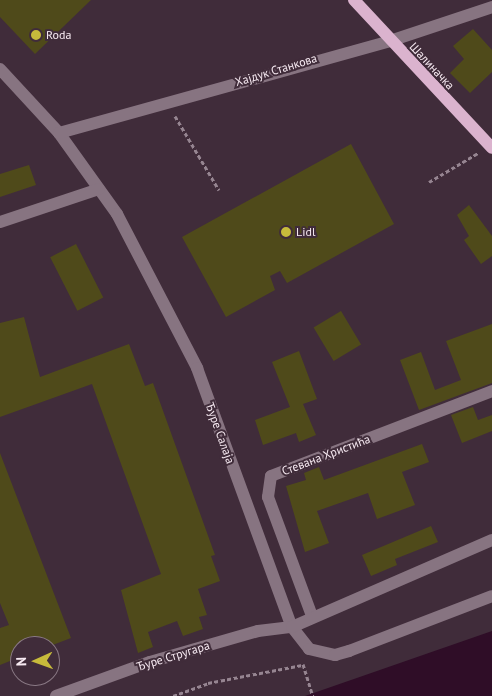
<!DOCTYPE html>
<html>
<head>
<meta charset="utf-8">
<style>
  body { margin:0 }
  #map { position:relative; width:492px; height:696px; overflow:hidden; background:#402c3a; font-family:"PT Sans",sans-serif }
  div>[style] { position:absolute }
  .water>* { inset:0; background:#2f0d27 }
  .building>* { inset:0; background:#4f4a1a; transform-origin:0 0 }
  .path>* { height:3px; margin-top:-1.5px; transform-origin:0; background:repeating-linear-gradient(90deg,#968591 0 4px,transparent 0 6.5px) }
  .minor>* { height:12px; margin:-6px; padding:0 6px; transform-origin:6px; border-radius:6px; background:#877481 }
  .major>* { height:12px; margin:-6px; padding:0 6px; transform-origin:6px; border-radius:6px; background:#dbb3ce }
  .dots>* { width:14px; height:14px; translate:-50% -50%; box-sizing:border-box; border:2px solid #402c3a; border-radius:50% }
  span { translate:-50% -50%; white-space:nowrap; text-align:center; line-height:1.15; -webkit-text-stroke:4px #402c3a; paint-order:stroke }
  .poi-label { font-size:12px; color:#f7eaf2 }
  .left { translate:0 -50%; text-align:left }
  .street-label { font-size:12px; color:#f7eaf2 }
  .north { position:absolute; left:10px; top:636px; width:50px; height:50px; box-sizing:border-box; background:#402c3a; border:1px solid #897884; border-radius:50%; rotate:268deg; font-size:14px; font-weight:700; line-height:20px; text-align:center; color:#f7eaf2 }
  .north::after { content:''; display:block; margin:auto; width:18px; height:22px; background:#c7bb3b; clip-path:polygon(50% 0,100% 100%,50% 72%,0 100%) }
</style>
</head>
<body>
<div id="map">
  <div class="water">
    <i style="clip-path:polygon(492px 631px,492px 696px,305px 696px)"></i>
  </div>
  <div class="building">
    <i style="clip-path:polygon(0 0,91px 0,35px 54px,0 17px)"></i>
    <i style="clip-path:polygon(473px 29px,492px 50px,492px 72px,470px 93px,450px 73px,464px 59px,453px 46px)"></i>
    <i style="clip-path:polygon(351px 144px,394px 224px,287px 283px,280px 271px,270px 276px,275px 290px,226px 317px,182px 237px)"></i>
    <i style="clip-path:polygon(29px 165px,36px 185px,0 197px,0 174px)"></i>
    <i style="clip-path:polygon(469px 205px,492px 236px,492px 256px,481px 264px,464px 240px,469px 236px,457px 215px)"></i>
    <i style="left:76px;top:244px;width:60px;height:29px;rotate:63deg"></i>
    <i style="left:341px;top:311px;width:39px;height:32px;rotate:59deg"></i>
    <i style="clip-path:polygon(24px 317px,40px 377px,129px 344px,145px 386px,153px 383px,215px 555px,211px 556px,220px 581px,198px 589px,207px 615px,199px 617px,203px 629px,183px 636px,177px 621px,148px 632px,153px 647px,138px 653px,121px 590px,161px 574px,92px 384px,0 417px,0 323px)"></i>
    <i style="clip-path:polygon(492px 324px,492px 383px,419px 410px,400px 360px,421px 352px,435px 390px,461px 380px,446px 341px)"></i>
    <i style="clip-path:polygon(299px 351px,317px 399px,303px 404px,316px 435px,299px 442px,296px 433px,263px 445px,255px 420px,290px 407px,272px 362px)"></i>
    <i style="clip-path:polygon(473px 407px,478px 420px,492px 415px,492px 431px,462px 443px,451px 415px)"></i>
    <i style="clip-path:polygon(422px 444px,429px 462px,402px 472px,415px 505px,377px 519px,368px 493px,317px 511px,329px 543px,305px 552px,286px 486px,306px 480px,304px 473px,319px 467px,324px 480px)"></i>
    <i style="clip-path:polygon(0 453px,71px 638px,50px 646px,20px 646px,20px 657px,0 665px,0 628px,9px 625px,0 603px)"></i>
    <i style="clip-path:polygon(431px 526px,438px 542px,395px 559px,397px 565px,371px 576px,362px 555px)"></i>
  </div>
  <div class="path">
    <i style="left:175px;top:116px;width:86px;rotate:59.3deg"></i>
    <i style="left:429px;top:182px;width:57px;rotate:-30.6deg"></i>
    <i style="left:303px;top:664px;width:34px;rotate:73deg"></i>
    <i style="left:173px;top:696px;width:37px;rotate:-20deg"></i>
    <i style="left:208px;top:683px;width:96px;rotate:-10.8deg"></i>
  </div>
  <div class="minor">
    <i style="left:0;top:69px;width:87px;rotate:47.3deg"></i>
    <i style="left:59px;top:133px;width:100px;rotate:54.4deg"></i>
    <i style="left:117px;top:214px;width:174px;rotate:62.5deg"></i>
    <i style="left:197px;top:368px;width:276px;rotate:69.9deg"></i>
    <i style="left:292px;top:627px;width:28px;rotate:52deg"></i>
    <i style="left:309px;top:649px;width:27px;rotate:13deg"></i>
    <i style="left:335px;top:655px;width:15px;rotate:-16deg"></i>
    <i style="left:349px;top:651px;width:153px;rotate:-21deg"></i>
    <i style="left:59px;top:133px;width:344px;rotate:-15.5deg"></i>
    <i style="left:390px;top:41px;width:108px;rotate:-18.4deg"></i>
    <i style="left:0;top:222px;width:104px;rotate:-18.4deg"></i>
    <i style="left:312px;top:616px;width:127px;rotate:-110.3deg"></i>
    <i style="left:268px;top:497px;width:21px;rotate:-82deg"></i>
    <i style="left:271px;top:476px;width:237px;rotate:-21deg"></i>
    <i style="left:56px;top:696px;width:100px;rotate:-19.9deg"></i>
    <i style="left:150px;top:662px;width:112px;rotate:-16deg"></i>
    <i style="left:258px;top:631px;width:34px;rotate:-7deg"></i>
    <i style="left:292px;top:627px;width:218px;rotate:-23.5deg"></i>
  </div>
  <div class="major">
    <i style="left:354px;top:0;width:202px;rotate:47deg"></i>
  </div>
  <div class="dots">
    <i style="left:36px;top:35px;background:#c7bb3b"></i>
    <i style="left:286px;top:232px;background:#c7bb3b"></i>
  </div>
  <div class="poi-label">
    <span class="left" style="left:46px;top:35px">Roda</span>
    <span class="left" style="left:296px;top:232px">Lidl</span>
  </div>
  <div class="street-label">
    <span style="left:432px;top:66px;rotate:47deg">Шалиначка</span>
    <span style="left:276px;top:70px;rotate:-17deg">Хајдук Станкова</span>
    <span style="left:220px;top:433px;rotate:70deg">Ђуре Салаја</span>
    <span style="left:326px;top:455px;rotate:-21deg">Стевана Христића</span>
    <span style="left:173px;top:656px;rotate:-17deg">Ђуре Стругара</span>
  </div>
  <div class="north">N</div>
</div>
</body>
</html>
